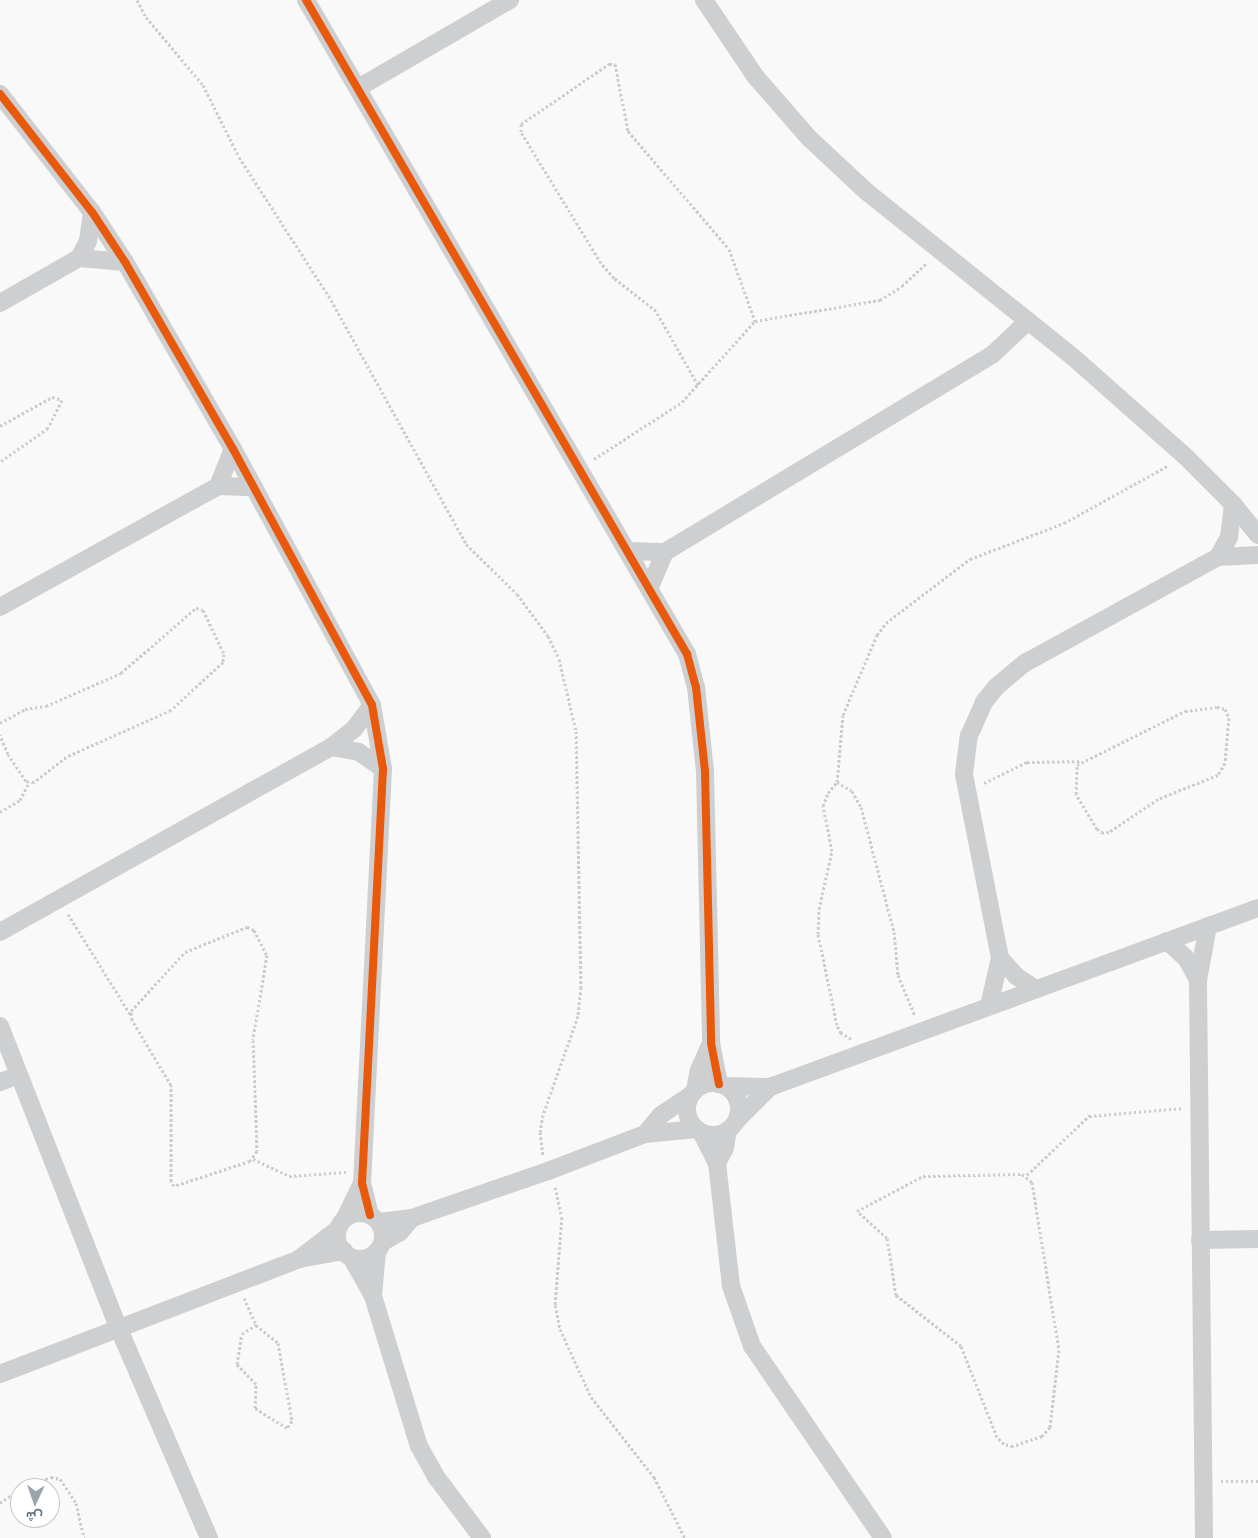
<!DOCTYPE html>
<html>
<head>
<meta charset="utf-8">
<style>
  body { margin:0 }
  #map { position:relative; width:1258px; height:1538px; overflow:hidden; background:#f9f9f9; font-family:"Roboto Condensed",Vazirmatn,sans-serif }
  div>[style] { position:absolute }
  .path>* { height:3px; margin-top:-1.5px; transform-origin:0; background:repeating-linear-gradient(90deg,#cbcccd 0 2.5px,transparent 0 5px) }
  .minor>* { height:18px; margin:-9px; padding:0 9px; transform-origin:9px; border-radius:9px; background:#cecfd0 }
  .minor>.ring { margin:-9px; padding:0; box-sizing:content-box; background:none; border:18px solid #cecfd0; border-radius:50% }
  .cycleway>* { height:8px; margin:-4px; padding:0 4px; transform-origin:4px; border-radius:4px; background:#e8590c }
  span { translate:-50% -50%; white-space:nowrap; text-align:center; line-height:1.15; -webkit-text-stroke:5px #fff; paint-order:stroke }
  .north { position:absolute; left:10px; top:1478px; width:50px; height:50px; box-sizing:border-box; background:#fff; border:1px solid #c1c8cd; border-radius:50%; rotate:183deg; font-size:14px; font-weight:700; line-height:20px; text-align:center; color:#657683 }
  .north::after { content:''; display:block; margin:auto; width:18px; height:22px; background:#99a4ac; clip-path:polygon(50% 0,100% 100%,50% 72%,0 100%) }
</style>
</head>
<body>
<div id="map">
  <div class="path">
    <i style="left:137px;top:0;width:19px;rotate:62deg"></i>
    <i style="left:146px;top:17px;width:89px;rotate:50deg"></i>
    <i style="left:203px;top:85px;width:80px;rotate:63.4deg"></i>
    <i style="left:239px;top:157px;width:170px;rotate:57.2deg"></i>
    <i style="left:331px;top:300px;width:279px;rotate:61deg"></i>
    <i style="left:466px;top:544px;width:71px;rotate:44.4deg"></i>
    <i style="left:517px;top:594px;width:52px;rotate:53.6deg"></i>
    <i style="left:548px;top:636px;width:25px;rotate:64deg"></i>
    <i style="left:559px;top:659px;width:74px;rotate:76.7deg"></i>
    <i style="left:576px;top:731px;width:256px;rotate:88.9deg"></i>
    <i style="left:581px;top:987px;width:29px;rotate:96deg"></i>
    <i style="left:578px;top:1016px;width:105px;rotate:109.5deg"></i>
    <i style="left:543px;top:1115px;width:17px;rotate:100deg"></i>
    <i style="left:540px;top:1132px;width:23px;rotate:83deg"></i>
    <i style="left:698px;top:385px;width:85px;rotate:-119.6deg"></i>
    <i style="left:656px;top:311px;width:53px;rotate:-141.8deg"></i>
    <i style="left:614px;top:278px;width:20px;rotate:-131deg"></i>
    <i style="left:601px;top:263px;width:153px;rotate:-121.4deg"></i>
    <i style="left:521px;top:132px;width:8px;rotate:-90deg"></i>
    <i style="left:521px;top:124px;width:107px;rotate:-34.3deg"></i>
    <i style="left:609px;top:64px;width:6px"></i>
    <i style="left:615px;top:64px;width:68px;rotate:79deg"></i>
    <i style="left:628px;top:131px;width:155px;rotate:49.4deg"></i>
    <i style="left:729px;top:249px;width:77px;rotate:70.1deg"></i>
    <i style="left:0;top:426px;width:60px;rotate:-29.1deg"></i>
    <i style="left:52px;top:397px;width:10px;rotate:17deg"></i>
    <i style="left:62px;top:400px;width:31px;rotate:117deg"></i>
    <i style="left:48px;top:428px;width:59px;rotate:144.7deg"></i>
    <i style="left:594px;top:459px;width:105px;rotate:-32.9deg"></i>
    <i style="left:682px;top:402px;width:109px;rotate:-48deg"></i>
    <i style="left:755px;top:321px;width:127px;rotate:-9.5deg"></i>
    <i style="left:880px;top:300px;width:26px;rotate:-32deg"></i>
    <i style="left:902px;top:286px;width:34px;rotate:-43deg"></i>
    <i style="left:1217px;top:707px;width:8px;rotate:14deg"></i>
    <i style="left:1225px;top:709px;width:10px;rotate:66deg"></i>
    <i style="left:1229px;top:718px;width:45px;rotate:95.1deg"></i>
    <i style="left:1225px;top:763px;width:14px;rotate:120deg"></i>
    <i style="left:1218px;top:775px;width:65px;rotate:158.2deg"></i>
    <i style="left:1158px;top:799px;width:59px;rotate:146deg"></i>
    <i style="left:1109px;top:832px;width:6px;rotate:171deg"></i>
    <i style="left:1103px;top:833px;width:7px;rotate:-146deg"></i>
    <i style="left:1097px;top:829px;width:41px;rotate:-121deg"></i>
    <i style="left:1076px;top:794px;width:29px;rotate:-88deg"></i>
    <i style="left:1077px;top:765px;width:121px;rotate:-26.6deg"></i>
    <i style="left:1185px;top:711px;width:32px;rotate:-7deg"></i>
    <i style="left:0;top:723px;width:29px;rotate:-29deg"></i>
    <i style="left:25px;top:709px;width:21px;rotate:-8deg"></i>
    <i style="left:46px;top:706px;width:82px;rotate:-23.7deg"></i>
    <i style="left:121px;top:673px;width:99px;rotate:-40.9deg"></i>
    <i style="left:196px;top:608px;width:7px;rotate:16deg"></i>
    <i style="left:203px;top:610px;width:49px;rotate:64.5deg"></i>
    <i style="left:224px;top:654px;width:8px;rotate:97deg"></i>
    <i style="left:223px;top:662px;width:71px;rotate:137.3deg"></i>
    <i style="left:171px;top:710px;width:115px;rotate:155.9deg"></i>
    <i style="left:66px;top:757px;width:41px;rotate:142deg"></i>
    <i style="left:34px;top:782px;width:8px;rotate:-173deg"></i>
    <i style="left:26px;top:781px;width:32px;rotate:-124deg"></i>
    <i style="left:8px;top:754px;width:21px;rotate:-113deg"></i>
    <i style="left:837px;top:782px;width:67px;rotate:-84.9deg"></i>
    <i style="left:843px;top:715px;width:87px;rotate:-67deg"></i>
    <i style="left:877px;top:635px;width:15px;rotate:-53deg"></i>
    <i style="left:886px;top:623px;width:106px;rotate:-37.3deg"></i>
    <i style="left:970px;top:559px;width:101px;rotate:-21deg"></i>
    <i style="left:1064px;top:523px;width:120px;rotate:-28.9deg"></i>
    <i style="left:984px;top:783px;width:48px;rotate:-26deg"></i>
    <i style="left:1027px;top:762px;width:55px;rotate:-1deg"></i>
    <i style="left:0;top:812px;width:23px;rotate:-31deg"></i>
    <i style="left:20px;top:800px;width:20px;rotate:-63deg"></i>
    <i style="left:68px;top:914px;width:118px;rotate:58.2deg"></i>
    <i style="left:247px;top:927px;width:8px;rotate:23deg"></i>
    <i style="left:254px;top:930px;width:28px;rotate:63deg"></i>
    <i style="left:267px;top:955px;width:86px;rotate:99.4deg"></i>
    <i style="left:253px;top:1040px;width:111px;rotate:87.9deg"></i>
    <i style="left:257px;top:1151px;width:12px;rotate:125deg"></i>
    <i style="left:250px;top:1161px;width:80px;rotate:161.8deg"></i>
    <i style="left:174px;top:1186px;width:6px;rotate:-121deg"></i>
    <i style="left:171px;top:1181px;width:96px;rotate:-90deg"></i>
    <i style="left:171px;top:1085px;width:76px;rotate:-121deg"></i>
    <i style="left:132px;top:1020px;width:9px;rotate:-96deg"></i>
    <i style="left:131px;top:1011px;width:80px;rotate:-47.5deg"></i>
    <i style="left:185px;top:952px;width:67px;rotate:-22deg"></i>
    <i style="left:851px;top:1039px;width:12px;rotate:-149deg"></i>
    <i style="left:841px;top:1033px;width:9px;rotate:-117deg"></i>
    <i style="left:837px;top:1025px;width:93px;rotate:-101.8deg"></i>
    <i style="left:818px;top:934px;width:25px;rotate:-88deg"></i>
    <i style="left:819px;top:909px;width:59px;rotate:-77.4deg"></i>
    <i style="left:832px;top:851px;width:46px;rotate:-101.3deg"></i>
    <i style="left:823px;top:806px;width:14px;rotate:-69deg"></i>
    <i style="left:828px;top:793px;width:14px;rotate:-51deg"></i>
    <i style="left:837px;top:782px;width:17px;rotate:31deg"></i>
    <i style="left:852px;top:791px;width:18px;rotate:61deg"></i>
    <i style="left:861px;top:807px;width:129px;rotate:75.2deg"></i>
    <i style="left:894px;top:932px;width:43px;rotate:84.7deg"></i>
    <i style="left:898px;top:975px;width:44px;rotate:67.5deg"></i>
    <i style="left:253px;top:1159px;width:40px;rotate:25deg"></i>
    <i style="left:289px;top:1176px;width:57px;rotate:-4deg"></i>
    <i style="left:1022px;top:1174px;width:13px;rotate:39deg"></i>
    <i style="left:1032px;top:1182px;width:170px;rotate:80.9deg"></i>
    <i style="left:1059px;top:1350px;width:78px;rotate:96.7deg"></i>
    <i style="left:1050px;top:1427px;width:12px;rotate:132deg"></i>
    <i style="left:1042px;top:1436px;width:31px;rotate:161deg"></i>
    <i style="left:1013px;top:1446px;width:9px;rotate:-167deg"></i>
    <i style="left:1004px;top:1444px;width:10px;rotate:-135deg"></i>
    <i style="left:997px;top:1437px;width:98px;rotate:-111.6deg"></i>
    <i style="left:961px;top:1346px;width:83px;rotate:-141.9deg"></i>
    <i style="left:896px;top:1295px;width:58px;rotate:-99deg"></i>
    <i style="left:887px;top:1238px;width:40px;rotate:-138deg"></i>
    <i style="left:857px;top:1211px;width:75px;rotate:-27.9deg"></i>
    <i style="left:923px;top:1176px;width:99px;rotate:-1.2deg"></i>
    <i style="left:1027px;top:1175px;width:86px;rotate:-43.6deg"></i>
    <i style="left:1089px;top:1116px;width:95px;rotate:-4.8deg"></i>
    <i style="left:555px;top:1187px;width:31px;rotate:77deg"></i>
    <i style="left:562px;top:1217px;width:88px;rotate:94.5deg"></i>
    <i style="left:555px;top:1305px;width:25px;rotate:78deg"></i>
    <i style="left:560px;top:1329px;width:75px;rotate:65.5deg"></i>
    <i style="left:591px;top:1397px;width:102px;rotate:51.8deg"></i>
    <i style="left:654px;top:1477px;width:68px;rotate:63.1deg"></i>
    <i style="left:244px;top:1298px;width:30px;rotate:66deg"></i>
    <i style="left:256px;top:1325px;width:28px;rotate:39deg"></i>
    <i style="left:278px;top:1343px;width:79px;rotate:79.8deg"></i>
    <i style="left:292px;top:1421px;width:9px;rotate:126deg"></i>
    <i style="left:287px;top:1428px;width:38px;rotate:-148deg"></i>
    <i style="left:255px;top:1408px;width:24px;rotate:-88deg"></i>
    <i style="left:256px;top:1384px;width:28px;rotate:-134deg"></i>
    <i style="left:237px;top:1364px;width:30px;rotate:-81deg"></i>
    <i style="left:242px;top:1334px;width:17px;rotate:-33deg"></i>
    <i style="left:1221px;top:1481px;width:37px"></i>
    <i style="left:22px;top:1488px;width:31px;rotate:-21deg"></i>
    <i style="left:51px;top:1477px;width:9px;rotate:13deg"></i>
    <i style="left:60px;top:1479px;width:29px;rotate:56deg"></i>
    <i style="left:76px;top:1503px;width:36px;rotate:77deg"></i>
    <i style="left:0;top:1503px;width:24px;rotate:-35deg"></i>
  </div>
  <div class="minor">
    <i style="left:306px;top:0;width:757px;rotate:59.78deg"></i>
    <i style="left:687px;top:654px;width:34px;rotate:75deg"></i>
    <i style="left:696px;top:687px;width:84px;rotate:83.9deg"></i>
    <i style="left:705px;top:771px;width:272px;rotate:88.7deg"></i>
    <i style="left:711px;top:1043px;width:42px;rotate:79deg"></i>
    <i style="left:704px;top:0;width:92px;rotate:56.1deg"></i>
    <i style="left:755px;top:76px;width:82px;rotate:48.9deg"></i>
    <i style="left:809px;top:138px;width:79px;rotate:43deg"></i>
    <i style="left:867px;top:192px;width:264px;rotate:38.7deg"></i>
    <i style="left:1073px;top:357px;width:149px;rotate:41.5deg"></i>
    <i style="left:1185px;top:456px;width:68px;rotate:45deg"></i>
    <i style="left:1233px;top:504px;width:40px;rotate:51deg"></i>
    <i style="left:358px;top:88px;width:176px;rotate:-30.1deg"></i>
    <i style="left:0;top:94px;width:150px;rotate:52.1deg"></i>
    <i style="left:92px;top:212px;width:60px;rotate:56.6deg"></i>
    <i style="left:125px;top:262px;width:216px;rotate:60deg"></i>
    <i style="left:233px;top:449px;width:291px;rotate:61.5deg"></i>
    <i style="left:372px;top:705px;width:65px;rotate:80.2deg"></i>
    <i style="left:383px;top:769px;width:415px;rotate:92.9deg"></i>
    <i style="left:362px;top:1183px;width:33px;rotate:76deg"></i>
    <i style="left:79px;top:258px;width:19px;rotate:-62deg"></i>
    <i style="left:88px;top:241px;width:29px;rotate:-82deg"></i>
    <i style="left:0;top:303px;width:91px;rotate:-29.7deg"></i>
    <i style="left:79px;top:258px;width:46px;rotate:5deg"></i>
    <i style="left:218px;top:486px;width:36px;rotate:2deg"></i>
    <i style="left:629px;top:551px;width:36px;rotate:2deg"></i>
    <i style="left:665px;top:552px;width:382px;rotate:-31.1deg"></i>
    <i style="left:992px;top:355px;width:50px;rotate:-43.4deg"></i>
    <i style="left:1218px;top:557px;width:23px;rotate:-61deg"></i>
    <i style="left:1229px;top:537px;width:33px;rotate:-83deg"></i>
    <i style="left:650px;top:587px;width:38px;rotate:-67deg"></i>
    <i style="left:0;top:607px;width:249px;rotate:-29deg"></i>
    <i style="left:218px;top:486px;width:40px;rotate:-68deg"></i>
    <i style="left:331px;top:747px;width:28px;rotate:10deg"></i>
    <i style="left:359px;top:752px;width:29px;rotate:35deg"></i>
    <i style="left:0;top:932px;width:379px;rotate:-29.2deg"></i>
    <i style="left:331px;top:747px;width:29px;rotate:-38deg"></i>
    <i style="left:354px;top:729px;width:30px;rotate:-53deg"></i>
    <i style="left:1167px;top:941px;width:25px;rotate:42deg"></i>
    <i style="left:1186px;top:958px;width:25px;rotate:61deg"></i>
    <i style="left:1000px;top:958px;width:24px;rotate:48deg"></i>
    <i style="left:1016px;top:976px;width:24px;rotate:33deg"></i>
    <i style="left:989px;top:1006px;width:49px;rotate:-77.1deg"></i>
    <i style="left:1000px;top:958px;width:187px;rotate:-101.1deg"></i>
    <i style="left:964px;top:774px;width:38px;rotate:-83deg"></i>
    <i style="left:969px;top:736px;width:37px;rotate:-66deg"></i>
    <i style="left:984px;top:702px;width:19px;rotate:-51deg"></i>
    <i style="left:996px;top:687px;width:38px;rotate:-40deg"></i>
    <i style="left:1025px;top:663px;width:220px;rotate:-28.8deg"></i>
    <i style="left:1218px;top:557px;width:40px;rotate:-2.9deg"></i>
    <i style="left:0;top:1026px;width:326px;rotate:68.6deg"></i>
    <i style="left:119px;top:1329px;width:228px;rotate:66.7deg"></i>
    <i style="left:0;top:1082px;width:20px;rotate:-20deg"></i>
    <i class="ring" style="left:687px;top:1083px;width:34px;height:34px"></i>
    <i style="left:725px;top:1086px;width:45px;rotate:1.3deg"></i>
    <i style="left:770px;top:1087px;width:520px;rotate:-20.14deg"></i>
    <i style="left:695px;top:1090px;width:20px;rotate:-79deg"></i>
    <i style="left:699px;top:1070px;width:30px;rotate:-66deg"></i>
    <i style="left:737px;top:1120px;width:47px;rotate:-45deg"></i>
    <i style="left:701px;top:1132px;width:35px;rotate:63deg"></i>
    <i style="left:717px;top:1163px;width:124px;rotate:83.5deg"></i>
    <i style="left:731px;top:1286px;width:64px;rotate:70.7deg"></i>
    <i style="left:752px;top:1346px;width:232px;rotate:55.7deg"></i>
    <i style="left:645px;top:1134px;width:25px;rotate:-50deg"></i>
    <i style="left:661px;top:1115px;width:36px;rotate:-34deg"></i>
    <i style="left:717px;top:1163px;width:17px;rotate:-62deg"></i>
    <i style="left:725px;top:1148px;width:18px;rotate:-81deg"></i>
    <i class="ring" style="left:337px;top:1213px;width:28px;height:28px"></i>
    <i style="left:345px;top:1218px;width:39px;rotate:-64deg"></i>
    <i style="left:379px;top:1222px;width:33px;rotate:-7deg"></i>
    <i style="left:412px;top:1218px;width:144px;rotate:-19.1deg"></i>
    <i style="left:548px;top:1171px;width:104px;rotate:-20.9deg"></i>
    <i style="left:645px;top:1134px;width:52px;rotate:-5.5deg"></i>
    <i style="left:1200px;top:1240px;width:58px;rotate:-1deg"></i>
    <i style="left:383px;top:1242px;width:20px;rotate:-30deg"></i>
    <i style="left:400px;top:1232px;width:18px;rotate:-49deg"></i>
    <i style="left:351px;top:1257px;width:45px;rotate:60.6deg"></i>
    <i style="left:373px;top:1296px;width:157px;rotate:73deg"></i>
    <i style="left:419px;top:1446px;width:37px;rotate:61deg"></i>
    <i style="left:437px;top:1478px;width:75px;rotate:53.1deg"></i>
    <i style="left:299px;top:1259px;width:49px;rotate:-37.6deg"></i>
    <i style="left:373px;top:1296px;width:45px;rotate:-84.9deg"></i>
    <i style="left:0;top:1374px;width:320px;rotate:-21deg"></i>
    <i style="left:299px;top:1259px;width:46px;rotate:-10.1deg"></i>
    <i style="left:1204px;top:1538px;width:558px;rotate:-90.62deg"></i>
    <i style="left:1198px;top:980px;width:55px;rotate:-79.5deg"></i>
  </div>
  <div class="cycleway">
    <i style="left:306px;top:0;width:757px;rotate:59.78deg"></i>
    <i style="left:687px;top:654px;width:34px;rotate:75deg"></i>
    <i style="left:696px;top:687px;width:84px;rotate:83.9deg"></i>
    <i style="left:705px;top:771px;width:272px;rotate:88.7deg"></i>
    <i style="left:711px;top:1043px;width:42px;rotate:79deg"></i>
    <i style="left:0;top:94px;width:150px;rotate:52.1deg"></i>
    <i style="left:92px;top:212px;width:60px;rotate:56.6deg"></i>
    <i style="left:125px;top:262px;width:216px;rotate:60deg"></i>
    <i style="left:233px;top:449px;width:291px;rotate:61.5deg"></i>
    <i style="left:372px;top:705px;width:65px;rotate:80.2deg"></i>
    <i style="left:383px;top:769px;width:415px;rotate:92.9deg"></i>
    <i style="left:362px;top:1183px;width:33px;rotate:76deg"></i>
  </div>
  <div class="north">ش</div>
</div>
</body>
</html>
